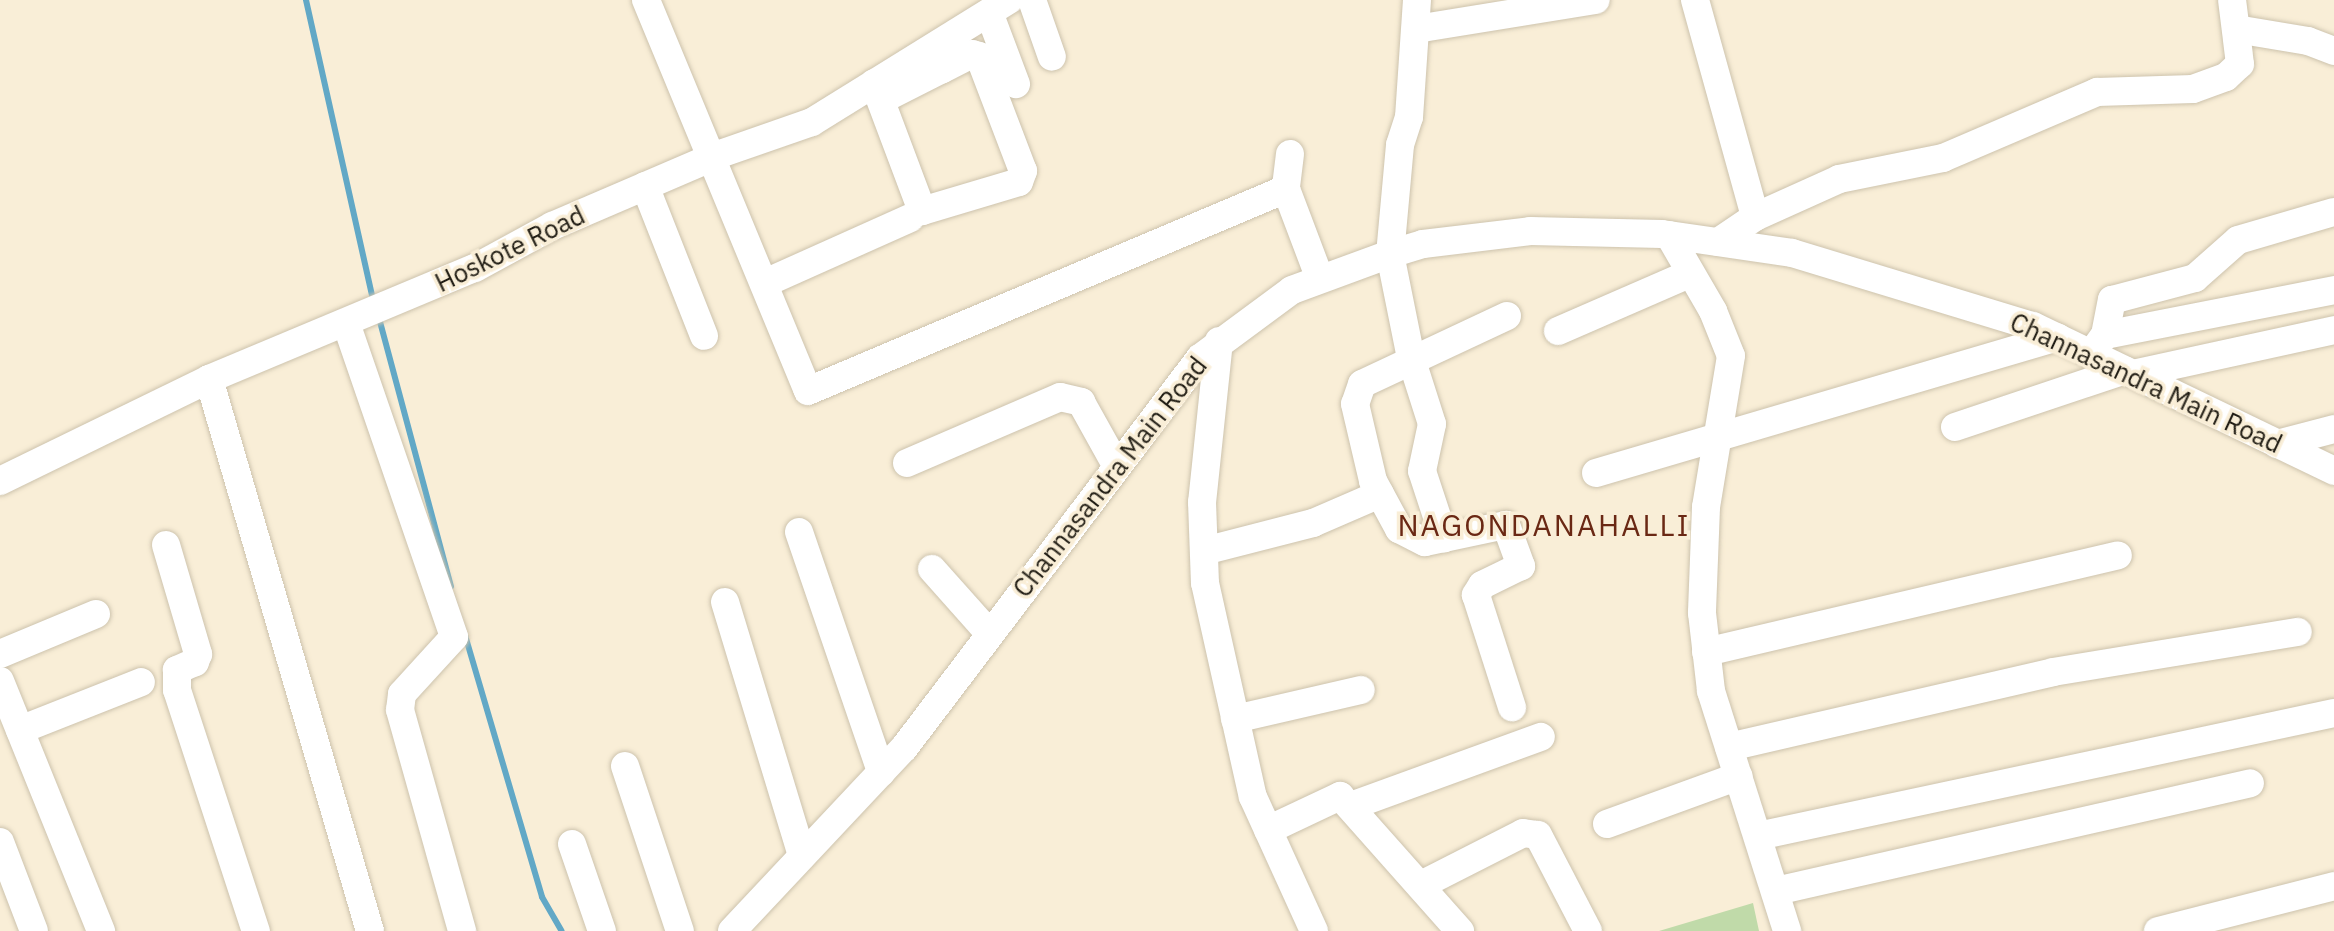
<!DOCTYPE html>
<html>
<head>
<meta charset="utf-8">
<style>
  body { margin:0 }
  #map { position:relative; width:2334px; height:931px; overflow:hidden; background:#f9eed7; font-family:"IBM Plex Sans",sans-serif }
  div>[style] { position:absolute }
  .green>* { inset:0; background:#c0daa9 }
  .stream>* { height:6px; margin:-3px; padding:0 3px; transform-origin:3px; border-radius:3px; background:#62a8c6 }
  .roads { filter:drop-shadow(0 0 2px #cdc3ad) drop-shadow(0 0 2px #cdc3ad) }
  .minor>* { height:28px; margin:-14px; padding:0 14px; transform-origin:14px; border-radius:14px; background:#fff }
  span { translate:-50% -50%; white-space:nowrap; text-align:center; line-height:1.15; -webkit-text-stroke:7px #f9eed7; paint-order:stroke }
  .street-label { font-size:26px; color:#221e15 }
  .quarter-label { font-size:30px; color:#6a2814; letter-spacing:2px }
</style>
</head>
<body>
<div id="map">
  <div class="green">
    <i style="clip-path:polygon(1753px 903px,1759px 931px,1659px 931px)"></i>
  </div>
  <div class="stream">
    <i style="left:306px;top:0;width:307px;rotate:77.4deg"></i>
    <i style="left:379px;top:318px;width:278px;rotate:75deg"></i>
    <i style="left:465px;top:635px;width:273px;rotate:73.6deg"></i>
    <i style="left:542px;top:897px;width:39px;rotate:60deg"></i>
  </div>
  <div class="roads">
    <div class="minor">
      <i style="left:646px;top:0;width:423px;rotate:67.5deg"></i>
      <i style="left:808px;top:391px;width:519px;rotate:-22.91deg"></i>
      <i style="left:1032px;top:0;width:60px;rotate:70.7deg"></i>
      <i style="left:1417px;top:0;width:117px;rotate:93.9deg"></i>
      <i style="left:1409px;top:117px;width:29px;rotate:108deg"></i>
      <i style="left:1400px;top:145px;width:109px;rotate:95.2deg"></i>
      <i style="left:1390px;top:254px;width:106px;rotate:78.6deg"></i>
      <i style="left:1411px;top:358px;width:69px;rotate:72.3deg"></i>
      <i style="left:1432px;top:424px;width:48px;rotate:102deg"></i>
      <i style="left:1422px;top:471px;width:71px;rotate:71.8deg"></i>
      <i style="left:1695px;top:0;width:225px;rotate:74.5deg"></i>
      <i style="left:990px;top:15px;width:74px;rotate:69.4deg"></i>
      <i style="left:1416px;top:29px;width:182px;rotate:-9.2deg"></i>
      <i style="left:2236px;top:29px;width:73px;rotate:9.5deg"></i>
      <i style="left:2308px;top:41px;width:28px;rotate:21deg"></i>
      <i style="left:874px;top:83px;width:137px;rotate:69.4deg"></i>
      <i style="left:922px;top:211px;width:101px;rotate:-16.6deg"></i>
      <i style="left:1019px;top:182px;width:12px;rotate:-70deg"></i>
      <i style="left:1023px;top:171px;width:123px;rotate:-110.9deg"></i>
      <i style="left:979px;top:56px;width:7px;rotate:-164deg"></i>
      <i style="left:972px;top:54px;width:34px;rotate:153deg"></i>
      <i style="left:942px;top:69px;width:23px;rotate:-113deg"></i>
      <i style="left:881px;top:100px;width:68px;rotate:-26.9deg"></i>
      <i style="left:1290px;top:154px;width:35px;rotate:97deg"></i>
      <i style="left:1286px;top:189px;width:96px;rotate:69.3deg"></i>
      <i style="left:645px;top:186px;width:161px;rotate:68.5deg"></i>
      <i style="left:1669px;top:235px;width:88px;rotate:59.9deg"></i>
      <i style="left:1713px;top:311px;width:48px;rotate:68.2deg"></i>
      <i style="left:1731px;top:356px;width:153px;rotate:99.4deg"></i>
      <i style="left:1706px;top:507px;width:106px;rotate:92.2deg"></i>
      <i style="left:1702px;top:613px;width:79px;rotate:83.4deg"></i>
      <i style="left:1711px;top:691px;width:252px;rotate:72.4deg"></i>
      <i style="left:1718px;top:242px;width:45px;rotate:-34deg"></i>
      <i style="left:1755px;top:217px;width:92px;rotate:-24.3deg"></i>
      <i style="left:1839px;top:179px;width:106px;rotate:-11.4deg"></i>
      <i style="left:1943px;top:158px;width:168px;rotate:-23.2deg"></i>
      <i style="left:2097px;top:92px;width:96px;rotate:-1.8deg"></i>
      <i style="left:2193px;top:89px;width:35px;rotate:-20deg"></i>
      <i style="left:2226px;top:77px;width:19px;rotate:-43deg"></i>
      <i style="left:2240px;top:64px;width:64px;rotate:-97.1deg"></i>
      <i style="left:765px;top:283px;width:159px;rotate:-24.1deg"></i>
      <i style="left:1507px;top:316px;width:160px;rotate:154.9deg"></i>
      <i style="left:1362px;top:384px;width:21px;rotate:109deg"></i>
      <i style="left:1355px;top:404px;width:79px;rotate:76.8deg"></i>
      <i style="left:1373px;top:481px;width:55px;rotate:61.6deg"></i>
      <i style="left:1399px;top:529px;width:29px;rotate:27deg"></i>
      <i style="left:1425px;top:542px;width:83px;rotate:-11.9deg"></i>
      <i style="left:1506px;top:525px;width:44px;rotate:69.9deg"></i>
      <i style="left:1521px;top:566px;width:43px;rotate:154deg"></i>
      <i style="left:1482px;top:585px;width:12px;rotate:121deg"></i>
      <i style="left:1476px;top:595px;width:118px;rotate:72.2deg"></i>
      <i style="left:346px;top:323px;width:332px;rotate:71deg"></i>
      <i style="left:454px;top:637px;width:77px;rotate:132.4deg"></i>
      <i style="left:402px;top:694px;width:16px;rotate:97deg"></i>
      <i style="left:400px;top:710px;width:230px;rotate:74.3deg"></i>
      <i style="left:1558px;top:331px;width:143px;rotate:-23.5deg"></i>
      <i style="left:2105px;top:335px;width:233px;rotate:-11.1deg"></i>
      <i style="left:1219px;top:341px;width:162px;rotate:96deg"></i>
      <i style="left:1202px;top:502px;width:81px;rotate:87.9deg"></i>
      <i style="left:1205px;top:583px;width:219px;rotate:77.4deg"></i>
      <i style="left:1253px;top:797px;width:147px;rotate:65.5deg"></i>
      <i style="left:2091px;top:354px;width:24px;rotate:-54deg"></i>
      <i style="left:2105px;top:335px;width:36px;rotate:-79deg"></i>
      <i style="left:2112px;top:300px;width:86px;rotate:-14.8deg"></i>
      <i style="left:2195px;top:278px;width:57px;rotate:-41.5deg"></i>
      <i style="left:2238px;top:240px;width:100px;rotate:-16.3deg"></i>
      <i style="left:2133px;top:374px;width:206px;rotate:-12.3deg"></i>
      <i style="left:209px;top:379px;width:575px;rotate:73.74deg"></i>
      <i style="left:1955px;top:427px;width:179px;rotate:-18.5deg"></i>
      <i style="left:2277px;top:444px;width:59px;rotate:-14.7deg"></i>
      <i style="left:907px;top:463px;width:167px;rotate:-23.3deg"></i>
      <i style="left:1060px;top:397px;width:22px;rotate:13deg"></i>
      <i style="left:1081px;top:402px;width:72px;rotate:60.9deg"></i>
      <i style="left:1596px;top:473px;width:481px;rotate:-16.4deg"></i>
      <i style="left:0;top:481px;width:233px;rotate:-26deg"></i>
      <i style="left:209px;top:379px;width:288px;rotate:-22.7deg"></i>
      <i style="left:475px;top:268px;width:88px;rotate:-28.6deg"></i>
      <i style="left:552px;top:226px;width:183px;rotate:-23.2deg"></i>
      <i style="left:720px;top:154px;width:97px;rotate:-19.2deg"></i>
      <i style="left:812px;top:122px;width:232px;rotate:-31.8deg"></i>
      <i style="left:799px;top:532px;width:254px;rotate:71.1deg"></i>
      <i style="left:166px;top:545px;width:114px;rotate:73.6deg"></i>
      <i style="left:198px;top:654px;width:9px;rotate:111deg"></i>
      <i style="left:195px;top:662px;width:20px;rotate:156deg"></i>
      <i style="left:177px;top:670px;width:20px;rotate:90deg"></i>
      <i style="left:177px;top:690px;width:254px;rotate:71.9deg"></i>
      <i style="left:1204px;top:551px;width:113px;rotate:-14.4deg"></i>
      <i style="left:1313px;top:523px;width:73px;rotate:-23.4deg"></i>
      <i style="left:932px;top:569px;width:86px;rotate:48.3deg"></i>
      <i style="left:725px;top:602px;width:265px;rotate:73.1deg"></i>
      <i style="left:1706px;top:652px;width:423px;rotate:-13.2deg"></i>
      <i style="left:0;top:654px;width:104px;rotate:-22.6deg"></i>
      <i style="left:0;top:681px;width:270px;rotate:68deg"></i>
      <i style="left:1235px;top:719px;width:129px;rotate:-13deg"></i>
      <i style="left:20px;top:730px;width:130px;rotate:-21.6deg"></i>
      <i style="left:1729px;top:747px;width:333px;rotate:-13deg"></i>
      <i style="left:2053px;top:672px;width:248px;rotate:-9.3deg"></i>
      <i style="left:625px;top:766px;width:174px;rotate:71.6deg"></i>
      <i style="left:1351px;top:806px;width:202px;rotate:-20deg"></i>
      <i style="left:1607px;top:824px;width:140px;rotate:-20deg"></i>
      <i style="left:1268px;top:830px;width:80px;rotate:-25.3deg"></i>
      <i style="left:1340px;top:796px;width:181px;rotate:48.4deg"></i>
      <i style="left:1758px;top:836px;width:589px;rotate:-12.05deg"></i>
      <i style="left:0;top:842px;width:95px;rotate:69.1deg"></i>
      <i style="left:572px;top:844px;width:92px;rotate:71deg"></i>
      <i style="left:1423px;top:884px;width:112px;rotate:-27deg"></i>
      <i style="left:1523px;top:833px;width:15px;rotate:8deg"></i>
      <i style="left:1538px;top:835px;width:108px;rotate:62.5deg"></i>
      <i style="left:1776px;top:891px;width:486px;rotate:-12.8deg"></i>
      <i style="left:732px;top:931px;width:251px;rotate:-46.8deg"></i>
      <i style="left:904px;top:748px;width:490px;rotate:-52.8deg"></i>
      <i style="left:1200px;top:358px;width:114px;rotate:-36.5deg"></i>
      <i style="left:1292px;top:290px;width:104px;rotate:-20.2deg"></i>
      <i style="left:1390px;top:254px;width:34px;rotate:-17deg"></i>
      <i style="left:1423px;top:244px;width:108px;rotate:-6.9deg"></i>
      <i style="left:1530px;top:231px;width:132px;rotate:1.3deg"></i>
      <i style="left:1662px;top:234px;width:131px;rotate:8.3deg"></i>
      <i style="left:1792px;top:253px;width:252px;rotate:16.9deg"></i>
      <i style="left:2033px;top:326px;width:334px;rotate:25.7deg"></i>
      <i style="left:2158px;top:931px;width:182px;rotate:-14.3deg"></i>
    </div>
  </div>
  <div class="street-label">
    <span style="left:510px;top:249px;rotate:-26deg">Hoskote Road</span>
    <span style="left:2146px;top:383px;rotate:25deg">Channasandra Main Road</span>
    <span style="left:1110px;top:477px;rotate:-52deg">Channasandra Main Road</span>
  </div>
  <div class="quarter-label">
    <span style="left:1544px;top:525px">NAGONDANAHALLI</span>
  </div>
</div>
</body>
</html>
